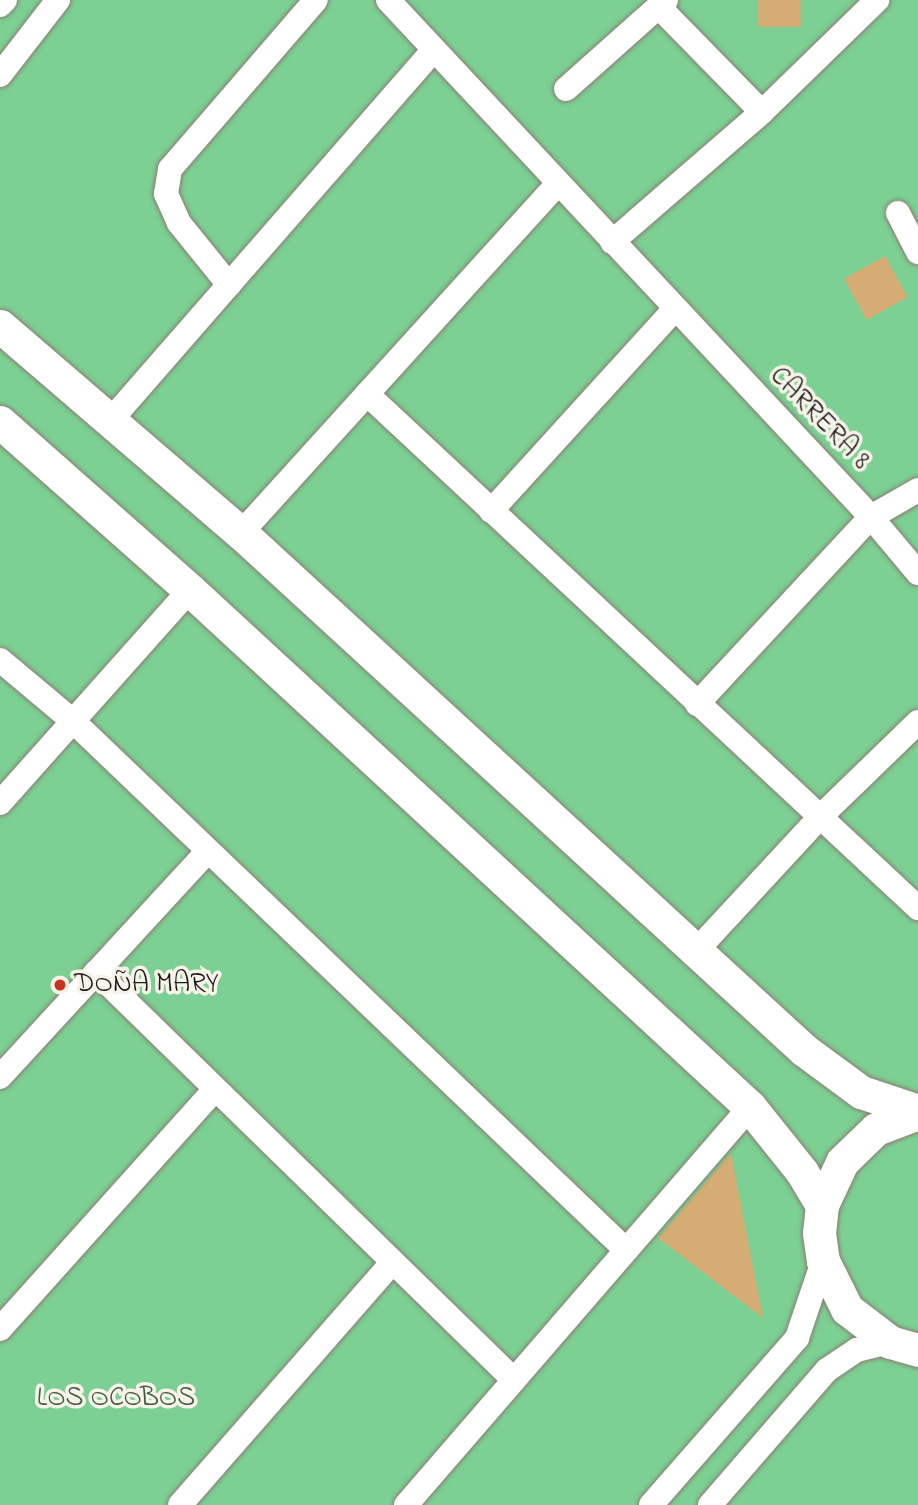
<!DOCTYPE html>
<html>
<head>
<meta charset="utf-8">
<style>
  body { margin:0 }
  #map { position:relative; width:918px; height:1505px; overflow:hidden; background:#f3e3cb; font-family:"Indie Flower",sans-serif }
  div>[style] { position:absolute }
  .green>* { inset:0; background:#7cd093; transform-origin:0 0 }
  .building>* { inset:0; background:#d5ac74; transform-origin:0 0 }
  .roads { filter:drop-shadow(0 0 2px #888074) drop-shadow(0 0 2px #888074) }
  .street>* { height:24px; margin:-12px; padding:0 12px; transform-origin:12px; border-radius:12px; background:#fff }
  .secondary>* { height:33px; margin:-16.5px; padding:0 16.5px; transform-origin:16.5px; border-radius:16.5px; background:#fff }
  .dots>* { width:19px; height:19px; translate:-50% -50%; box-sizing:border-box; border:4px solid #f7f3e8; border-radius:50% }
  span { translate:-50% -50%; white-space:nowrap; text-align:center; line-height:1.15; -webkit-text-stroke:7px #f7f3e8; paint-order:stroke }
  .street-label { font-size:28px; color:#1c1c1c }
  .poi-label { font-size:28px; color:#1c1c1c }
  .left { translate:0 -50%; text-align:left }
  .park-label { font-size:28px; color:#3e5b46 }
</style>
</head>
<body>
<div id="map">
  <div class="green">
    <i style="left:0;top:0;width:918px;height:1505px"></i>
  </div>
  <div class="building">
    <i style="left:758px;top:0;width:43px;height:27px"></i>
    <i style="left:885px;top:256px;width:47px;height:47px;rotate:61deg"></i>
    <i style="clip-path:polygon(731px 1153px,763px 1318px,658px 1238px)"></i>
  </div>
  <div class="roads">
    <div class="street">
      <i style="left:388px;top:0;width:708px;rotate:46.95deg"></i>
      <i style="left:871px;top:517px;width:73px;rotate:50deg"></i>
      <i style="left:0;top:5px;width:7px;rotate:-45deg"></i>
      <i style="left:659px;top:7px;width:147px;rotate:45.6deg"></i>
      <i style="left:0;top:75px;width:95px;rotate:-52.3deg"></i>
      <i style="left:566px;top:89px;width:134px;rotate:-41.7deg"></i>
      <i style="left:898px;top:213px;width:44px;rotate:62.9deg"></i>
      <i style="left:612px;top:242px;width:198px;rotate:-40.9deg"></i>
      <i style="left:762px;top:112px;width:161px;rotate:-44.2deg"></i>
      <i style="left:229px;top:285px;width:80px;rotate:-128.9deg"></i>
      <i style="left:179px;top:223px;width:32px;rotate:-114deg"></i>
      <i style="left:166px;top:194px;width:25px;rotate:-81deg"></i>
      <i style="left:170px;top:169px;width:223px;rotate:-49.2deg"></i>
      <i style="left:367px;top:394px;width:754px;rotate:43.01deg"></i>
      <i style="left:110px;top:421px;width:493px;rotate:-48.9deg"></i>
      <i style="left:491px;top:511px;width:272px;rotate:-47.7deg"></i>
      <i style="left:241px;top:533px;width:471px;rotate:-47.8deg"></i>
      <i style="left:0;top:660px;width:97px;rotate:40deg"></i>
      <i style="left:74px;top:722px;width:764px;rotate:43.73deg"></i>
      <i style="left:697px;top:704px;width:255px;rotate:-47.1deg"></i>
      <i style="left:871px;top:517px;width:54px;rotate:-29.9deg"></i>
      <i style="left:0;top:803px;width:285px;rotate:-48.3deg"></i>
      <i style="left:696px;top:951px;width:181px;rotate:-47.2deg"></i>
      <i style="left:819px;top:818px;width:138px;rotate:-44.1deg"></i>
      <i style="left:96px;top:972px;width:584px;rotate:44.31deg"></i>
      <i style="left:0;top:1077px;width:307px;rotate:-47.4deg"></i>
      <i style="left:0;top:1329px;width:322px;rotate:-48.1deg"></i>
      <i style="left:180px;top:1505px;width:320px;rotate:-48.8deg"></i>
      <i style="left:406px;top:1505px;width:526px;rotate:-49.16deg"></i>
      <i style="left:651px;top:1505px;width:222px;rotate:-48.8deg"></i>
      <i style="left:797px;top:1338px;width:81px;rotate:-71.3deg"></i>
      <i style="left:710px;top:1505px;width:179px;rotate:-49.1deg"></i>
      <i style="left:827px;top:1370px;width:36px;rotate:-34deg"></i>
      <i style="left:857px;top:1350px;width:34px;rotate:-14deg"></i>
    </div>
    <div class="secondary">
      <i style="left:0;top:326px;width:318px;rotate:40.7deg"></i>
      <i style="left:241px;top:533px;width:764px;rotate:42.56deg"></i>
      <i style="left:804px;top:1050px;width:71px;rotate:36.4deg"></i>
      <i style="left:861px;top:1092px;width:60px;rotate:18.4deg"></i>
      <i style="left:0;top:422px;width:254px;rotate:41.5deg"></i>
      <i style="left:190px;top:590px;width:762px;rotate:42.71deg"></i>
      <i style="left:750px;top:1107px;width:83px;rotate:51.3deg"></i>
      <i style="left:802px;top:1172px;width:39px;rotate:59deg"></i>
      <i style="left:918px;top:1113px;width:45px;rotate:159.1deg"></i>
      <i style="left:876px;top:1129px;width:47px;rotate:135.9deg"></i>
      <i style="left:842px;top:1162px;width:47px;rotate:114.9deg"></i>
      <i style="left:822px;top:1205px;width:28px;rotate:96deg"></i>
      <i style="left:819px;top:1233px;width:28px;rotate:82deg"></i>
      <i style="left:823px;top:1261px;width:54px;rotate:63.4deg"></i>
      <i style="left:847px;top:1309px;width:54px;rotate:37.5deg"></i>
      <i style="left:890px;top:1342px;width:29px;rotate:16deg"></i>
    </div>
  </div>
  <div class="dots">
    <i style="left:60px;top:985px;background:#c8321e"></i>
  </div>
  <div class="street-label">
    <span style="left:819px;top:419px;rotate:46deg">CARRERA 8</span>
  </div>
  <div class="poi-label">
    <span class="left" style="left:74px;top:985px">DOÑA MARY</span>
  </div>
  <div class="park-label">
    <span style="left:116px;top:1399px">LOS OCOBOS</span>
  </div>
</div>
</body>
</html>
